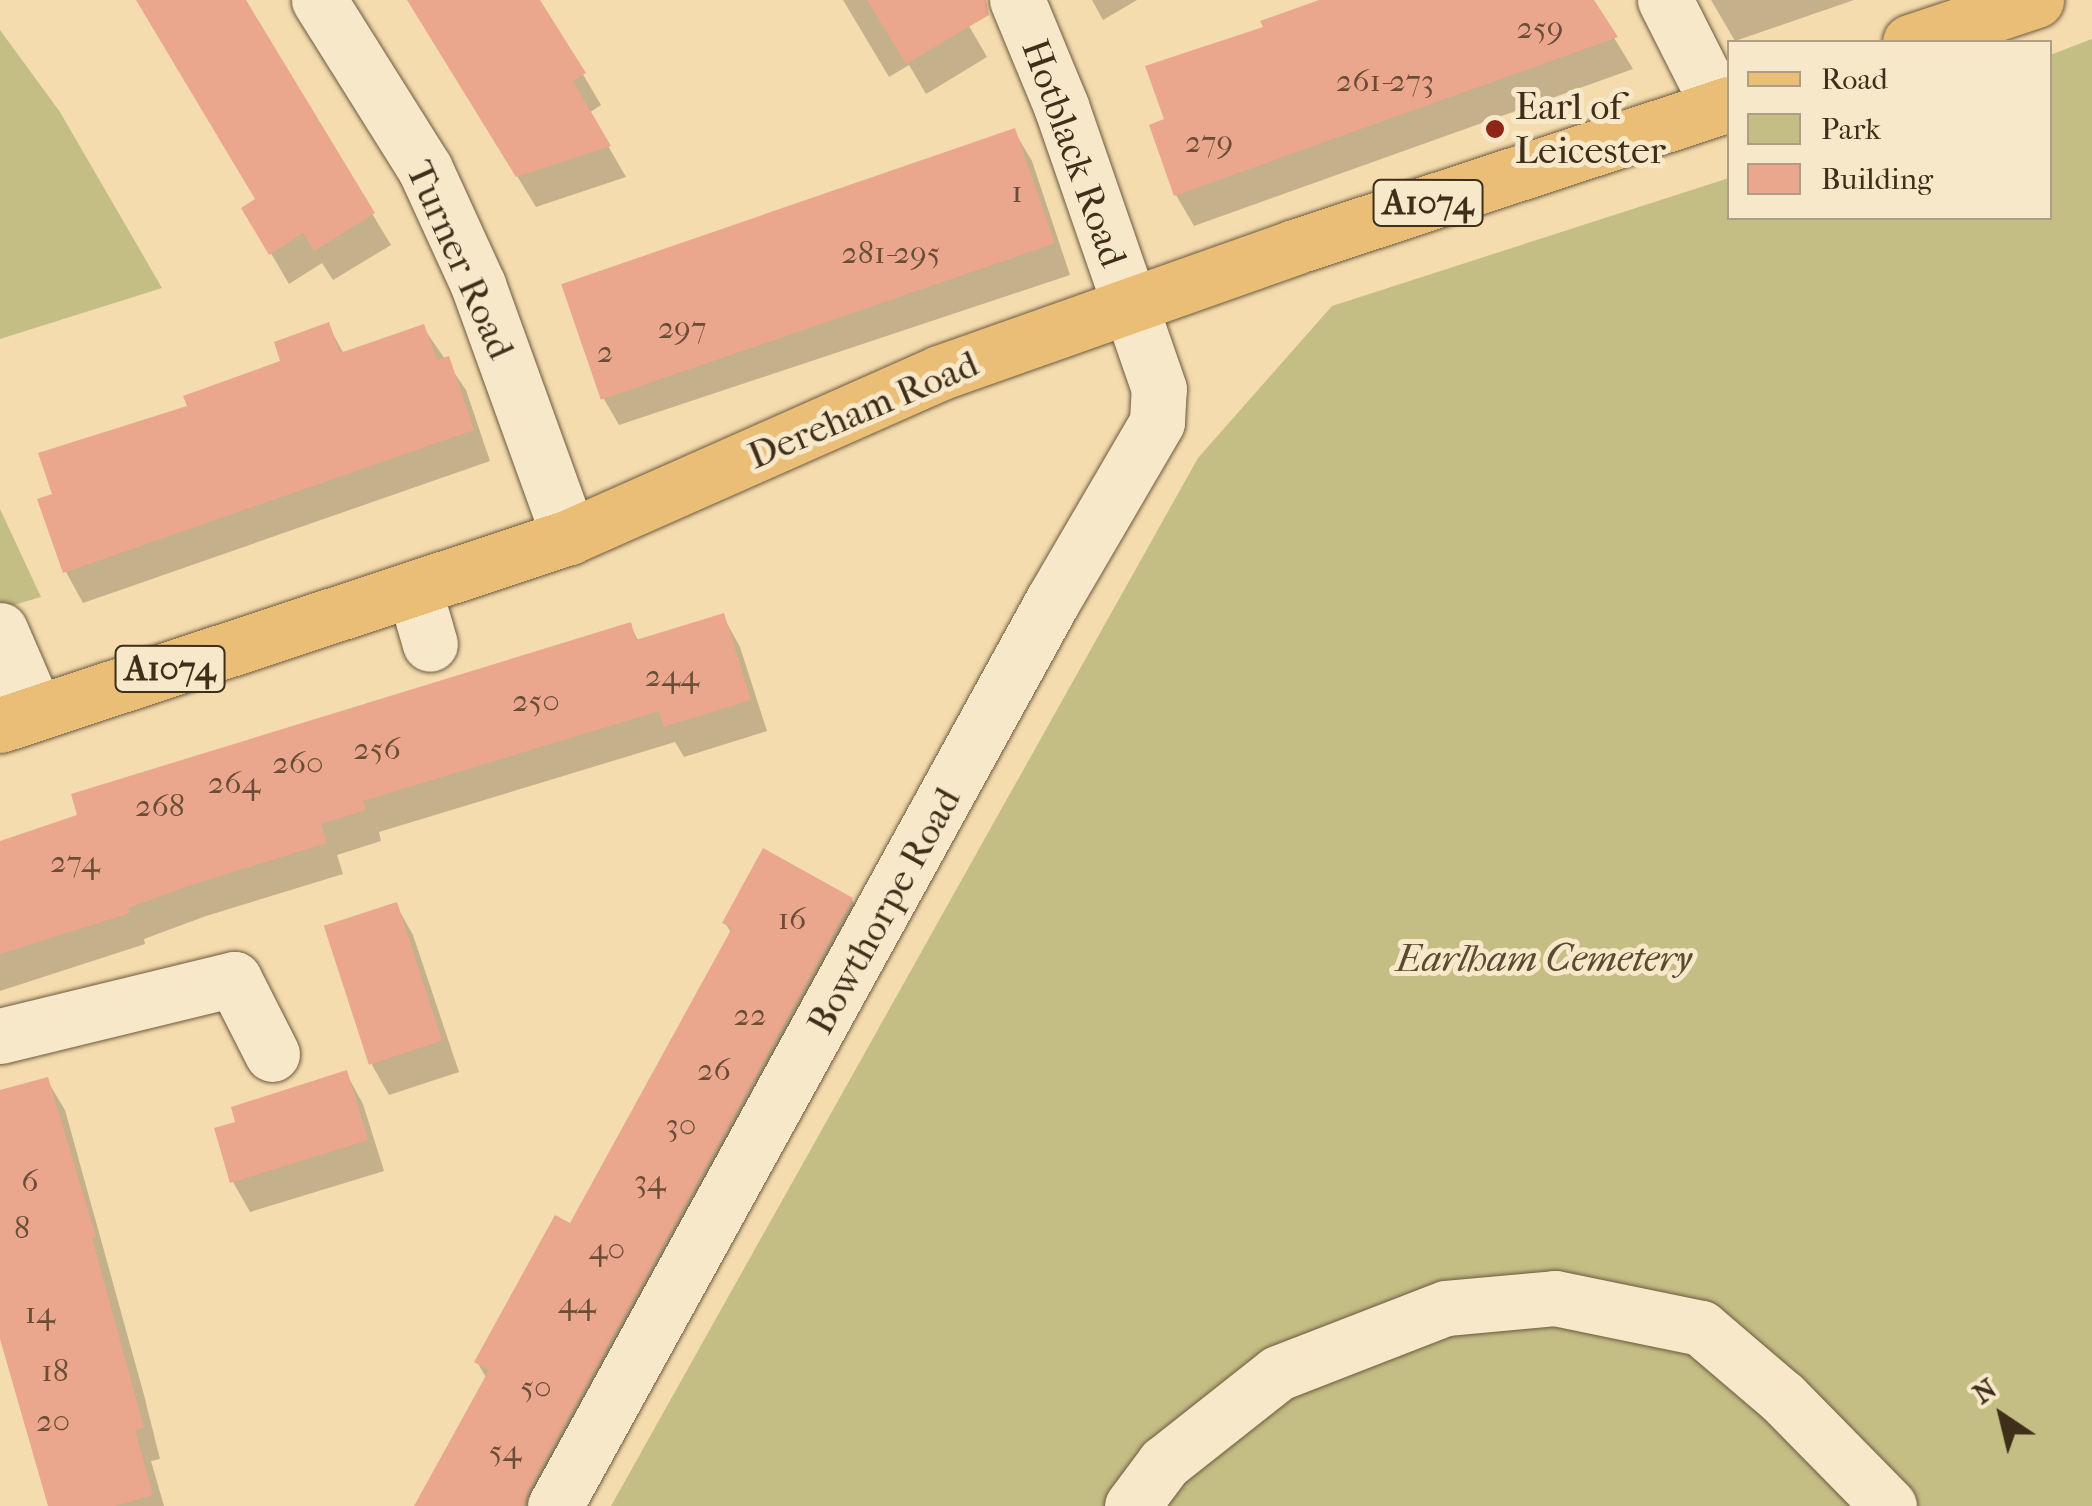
<!DOCTYPE html>
<html>
<head>
<meta charset="utf-8">
<style>
  body { margin:0 }
  #map { position:relative; width:2092px; height:1506px; overflow:hidden; background:#f5dcae; font-family:"IM FELL French Canon",serif }
  div>[style] { position:absolute }
  .green>* { inset:0; background:#c4be85 }
  .shadow>* { inset:0; background:#0003 }
  .building>* { inset:0; background:#eaa78d; transform-origin:0 0 }
  .roads { filter:drop-shadow(0 0 2px #6c5a3f) drop-shadow(0 0 2px #6c5a3f) }
  .minor>* { height:55px; margin:-27.5px; padding:0 27.5px; transform-origin:27.5px; border-radius:27.5px; background:#f8e8ca }
  .major>* { height:55px; margin:-27.5px; padding:0 27.5px; transform-origin:27.5px; border-radius:27.5px; background:#eabe77 }
  .dots>* { width:28px; height:28px; translate:-50% -50%; box-sizing:border-box; border:5px solid #f8e8ca; border-radius:50% }
  span { translate:-50% -50%; white-space:nowrap; text-align:center; line-height:1.15; -webkit-text-stroke:10px #f8e8ca; paint-order:stroke }
  .number-label { font-size:32px; color:#6a4d37 }
  .number-label span { -webkit-text-stroke-width:0 }
  .shield-label span { padding:2px 8px; background:#f8e8ca; border:2px solid; border-radius:8px; -webkit-text-stroke-width:0 }
  .shield-label { font-size:35px; color:#3f2f1a; font-weight:700 }
  .poi-label { font-size:38px; color:#3f2f1a }
  .left { translate:0 -50%; text-align:left }
  .street-label { font-size:38px; color:#3f2f1a }
  .park-label { font-size:38px; color:#5a4c2f; font-style:italic }
  .legend { position:absolute; left:1727px; top:40px; width:325px; height:180px; box-sizing:border-box; background:#f8e8ca; border:2px solid #ae9e84; margin:0; padding:12px 18px; list-style:none; font-size:30px; color:#3f2f1a }
  .legend li { display:flex; align-items:center; gap:20px; height:50px }
  .legend b { width:50px; border:2px solid #ae9e84 }
  .north { position:absolute; left:1952px; top:1366px; width:100px; height:100px; -webkit-text-stroke:8px #f8e8ca; paint-order:stroke; rotate:325deg; font-size:28px; font-weight:700; line-height:40px; text-align:center; color:#3f2f1a }
  .north::after { content:''; display:block; margin:auto; width:35px; height:45px; background:#3f2f1a; clip-path:polygon(50% 0,100% 100%,50% 72%,0 100%) }
</style>
</head>
<body>
<div id="map">
  <div class="green">
    <i style="clip-path:polygon(0 30px,60px 112px,162px 288px,0 339px)"></i>
    <i style="clip-path:polygon(2092px 39px,2092px 1506px,611px 1506px,1198px 458px,1332px 306px,1729px 178px,1730px 218px,2050px 218px,2050px 55px)"></i>
    <i style="clip-path:polygon(0 509px,41px 597px,0 609px)"></i>
  </div>
  <div class="shadow">
    <i style="clip-path:polygon(137px 0,243px 0,391px 245px,333px 280px,322px 263px,289px 284px,245px 209px,258px 201px)"></i>
    <i style="clip-path:polygon(409px 0,539px 0,601px 105px,589px 113px,626px 177px,536px 207px)"></i>
    <i style="clip-path:polygon(843px 0,954px 0,987px 57px,926px 94px,909px 65px,889px 77px)"></i>
    <i style="clip-path:polygon(1092px 0,1137px 0,1103px 20px)"></i>
    <i style="clip-path:polygon(1341px 0,1591px 0,1633px 69px,1194px 226px,1176px 195px,1167px 121px)"></i>
    <i style="clip-path:polygon(1711px 0,1854px 0,1735px 41px)"></i>
    <i style="clip-path:polygon(1014px 131px,1032px 161px,1070px 275px,619px 425px,601px 394px)"></i>
    <i style="clip-path:polygon(328px 325px,344px 354px,423px 327px,466px 390px,490px 461px,83px 603px,66px 572px,40px 501px,55px 496px,190px 408px,284px 363px)"></i>
    <i style="clip-path:polygon(723px 616px,740px 647px,767px 731px,684px 757px,675px 742px,379px 832px,381px 841px,337px 855px,343px 874px,206px 916px,144px 939px,145px 944px,0 991px,0 843px,630px 625px,639px 642px)"></i>
    <i style="clip-path:polygon(852px 900px,869px 931px,553px 1506px,417px 1506px,487px 1379px,477px 1362px,571px 1226px,732px 934px,725px 923px)"></i>
    <i style="clip-path:polygon(396px 905px,413px 935px,459px 1072px,389px 1095px,372px 1065px)"></i>
    <i style="clip-path:polygon(346px 1073px,363px 1104px,384px 1171px,250px 1212px,233px 1182px,238px 1124px)"></i>
    <i style="clip-path:polygon(47px 1080px,65px 1110px,144px 1395px,160px 1459px,151px 1461px,164px 1506px,50px 1506px,0 1331px,0 1093px)"></i>
  </div>
  <div class="building">
    <i style="clip-path:polygon(136px 0,246px 0,375px 213px,314px 251px,303px 233px,269px 255px,241px 208px,255px 199px)"></i>
    <i style="clip-path:polygon(407px 0,540px 0,586px 73px,573px 81px,611px 146px,516px 177px)"></i>
    <i style="clip-path:polygon(867px 0,986px 0,989px 15px,906px 64px)"></i>
    <i style="clip-path:polygon(1319px 0,1594px 0,1618px 37px,1174px 196px,1149px 125px,1164px 119px,1145px 66px,1263px 27px,1260px 21px)"></i>
    <i style="left:1015px;top:128px;width:122px;height:480px;rotate:71deg"></i>
    <i style="clip-path:polygon(329px 322px,340px 353px,424px 324px,437px 360px,449px 356px,474px 430px,63px 573px,37px 499px,52px 494px,38px 453px,187px 406px,183px 396px,280px 361px,274px 342px)"></i>
    <i style="clip-path:polygon(724px 613px,751px 700px,664px 727px,659px 711px,363px 801px,366px 810px,321px 824px,327px 843px,188px 886px,128px 908px,130px 913px,0 954px,0 841px,77px 815px,71px 794px,631px 622px,636px 640px)"></i>
    <i style="clip-path:polygon(763px 848px,853px 898px,528px 1491px,524px 1506px,414px 1506px,489px 1370px,474px 1362px,555px 1215px,570px 1223px,732px 928px,722px 923px)"></i>
    <i style="left:397px;top:902px;width:146px;height:77px;rotate:72deg"></i>
    <i style="clip-path:polygon(347px 1070px,368px 1140px,230px 1183px,214px 1128px,235px 1122px,231px 1107px)"></i>
    <i style="clip-path:polygon(48px 1077px,96px 1237px,92px 1238px,144px 1428px,135px 1430px,153px 1495px,114px 1506px,48px 1506px,0 1339px,0 1090px)"></i>
  </div>
  <div class="roads">
    <div class="minor">
      <i style="left:319px;top:0;width:199px;rotate:57.9deg"></i>
      <i style="left:425px;top:169px;width:128px;rotate:65.4deg"></i>
      <i style="left:478px;top:285px;width:268px;rotate:70.1deg"></i>
      <i style="left:1665px;top:0;width:120px;rotate:63.2deg"></i>
      <i style="left:414px;top:589px;width:57px;rotate:73.8deg"></i>
      <i style="left:0;top:630px;width:90px;rotate:66.6deg"></i>
      <i style="left:0;top:1036px;width:241px;rotate:-13.7deg"></i>
      <i style="left:234px;top:979px;width:84px;rotate:63.1deg"></i>
      <i style="left:555px;top:1506px;width:1032px;rotate:-61.2deg"></i>
      <i style="left:1052px;top:602px;width:208px;rotate:-59.7deg"></i>
      <i style="left:1157px;top:422px;width:33px;rotate:-87deg"></i>
      <i style="left:1159px;top:389px;width:299px;rotate:-109.1deg"></i>
      <i style="left:1061px;top:106px;width:115px;rotate:-112.5deg"></i>
      <i style="left:1132px;top:1506px;width:54px;rotate:-53.3deg"></i>
      <i style="left:1164px;top:1463px;width:145px;rotate:-38.3deg"></i>
      <i style="left:1278px;top:1373px;width:180px;rotate:-21.2deg"></i>
      <i style="left:1446px;top:1308px;width:109px;rotate:-5.2deg"></i>
      <i style="left:1555px;top:1298px;width:149px;rotate:11.6deg"></i>
      <i style="left:1701px;top:1328px;width:108px;rotate:40.5deg"></i>
      <i style="left:1783px;top:1398px;width:151px;rotate:45.5deg"></i>
    </div>
    <div class="major">
      <i style="left:1910px;top:42px;width:133px;rotate:-18.4deg"></i>
      <i style="left:0;top:725px;width:599px;rotate:-18.28deg"></i>
      <i style="left:569px;top:537px;width:405px;rotate:-23.9deg"></i>
      <i style="left:939px;top:373px;width:377px;rotate:-19.5deg"></i>
      <i style="left:1294px;top:247px;width:459px;rotate:-18.2deg"></i>
    </div>
  </div>
  <div class="dots">
    <i style="left:1495px;top:129px;background:#8f2418"></i>
  </div>
  <div class="number-label">
    <span style="left:1540px;top:28px">259</span>
    <span style="left:1385px;top:81px">261-273</span>
    <span style="left:1209px;top:142px">279</span>
    <span style="left:1017px;top:192px">1</span>
    <span style="left:891px;top:253px">281-295</span>
    <span style="left:682px;top:328px">297</span>
    <span style="left:605px;top:352px">2</span>
    <span style="left:672px;top:676px">244</span>
    <span style="left:536px;top:701px">250</span>
    <span style="left:377px;top:749px">256</span>
    <span style="left:298px;top:763px">260</span>
    <span style="left:234px;top:783px">264</span>
    <span style="left:160px;top:806px">268</span>
    <span style="left:75px;top:862px">274</span>
    <span style="left:792px;top:919px">16</span>
    <span style="left:750px;top:1015px">22</span>
    <span style="left:714px;top:1070px">26</span>
    <span style="left:681px;top:1125px">30</span>
    <span style="left:30px;top:1181px">6</span>
    <span style="left:650px;top:1181px">34</span>
    <span style="left:22px;top:1228px">8</span>
    <span style="left:607px;top:1249px">40</span>
    <span style="left:577px;top:1303px">44</span>
    <span style="left:40px;top:1313px">14</span>
    <span style="left:55px;top:1371px">18</span>
    <span style="left:536px;top:1387px">50</span>
    <span style="left:53px;top:1421px">20</span>
    <span style="left:505px;top:1451px">54</span>
  </div>
  <div class="shield-label">
    <span style="left:1428px;top:203px">A1074</span>
    <span style="left:170px;top:669px">A1074</span>
  </div>
  <div class="poi-label">
    <span class="left" style="left:1515px;top:129px">Earl of<br>Leicester</span>
  </div>
  <div class="street-label">
    <span style="left:1074px;top:153px;rotate:70deg">Hotblack Road</span>
    <span style="left:460px;top:260px;rotate:66deg">Turner Road</span>
    <span style="left:863px;top:410px;rotate:-23deg">Dereham Road</span>
    <span style="left:884px;top:911px;rotate:-61deg">Bowthorpe Road</span>
  </div>
  <div class="park-label">
    <span style="left:1544px;top:959px">Earlham Cemetery</span>
  </div>
  <ul class="legend">
  <li><b style="height:12px;background:#eabe77"></b>Road</li>
  <li><b style="height:28px;background:#c4be85"></b>Park</li>
  <li><b style="height:28px;background:#eaa78d"></b>Building</li>
  </ul>
  <div class="north">N</div>
</div>
</body>
</html>
